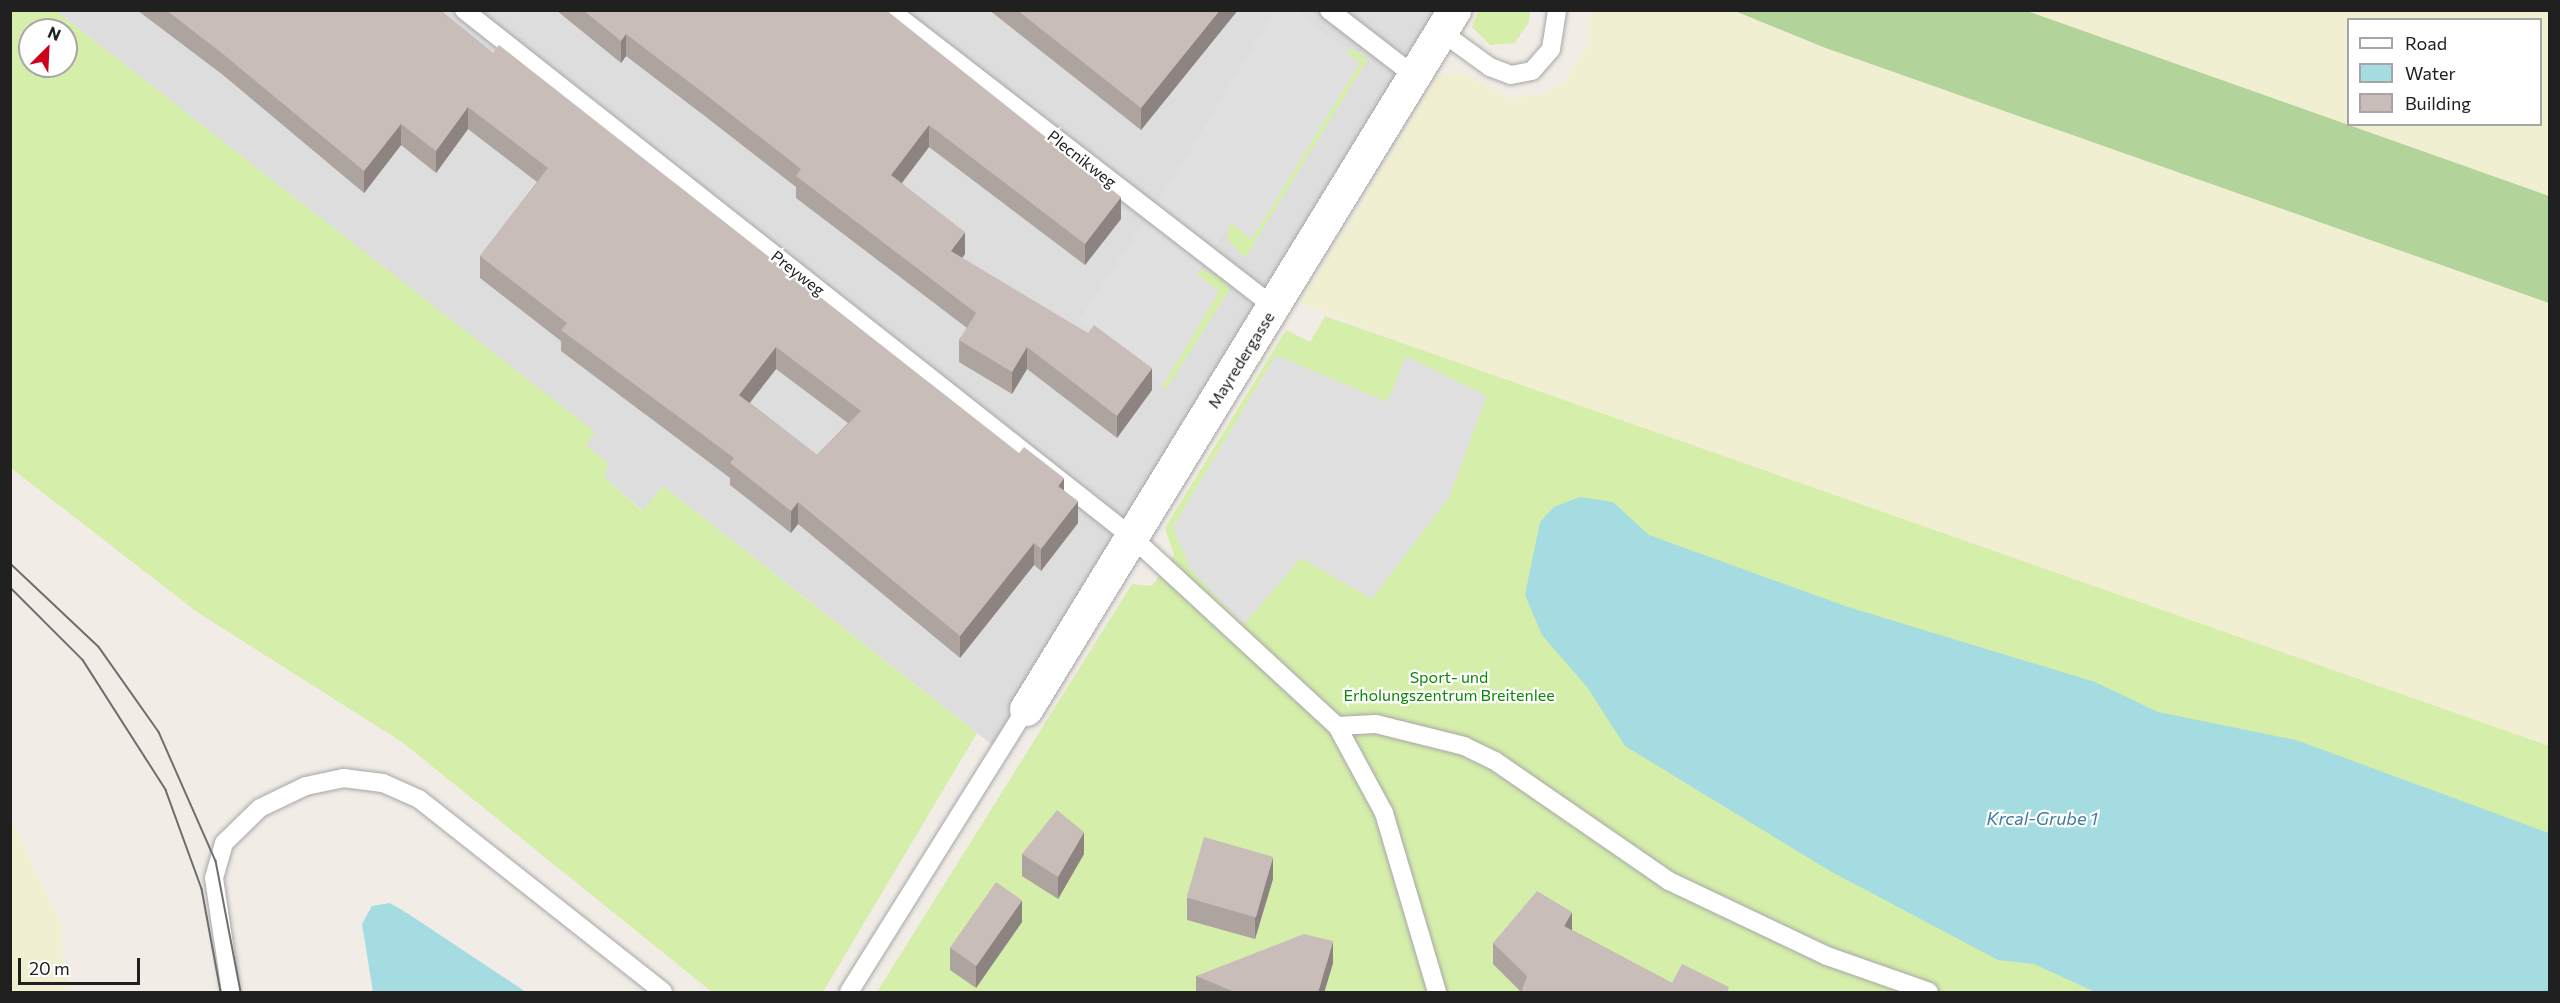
<!DOCTYPE html>
<html>
<head>
<meta charset="utf-8">
<style>
  body { margin:0 }
  #map { position:relative; width:2560px; height:1003px; overflow:hidden; background:#f1ece6; font-family:Commissioner,sans-serif }
  div>[style] { position:absolute }
  .residential>* { inset:0; background:#dedddd }
  .farmland>* { inset:0; background:#f1efd1 }
  .grass>* { inset:0; background:#d5eeaa }
  .forest>* { inset:0; background:#b2d399 }
  .parking>* { inset:0; background:#e0e0e0 }
  .water>* { inset:0; background:#a4dce1 }
  .roads { filter:drop-shadow(0 0 2px #a7a7a7) drop-shadow(0 0 2px #a7a7a7) }
  .service>* { height:18px; margin:-9px; padding:0 9px; transform-origin:9px; border-radius:9px; background:#fff }
  .minor>* { height:33px; margin:-16.5px; padding:0 16.5px; transform-origin:16.5px; border-radius:16.5px; background:#fff }
  .tram>* { height:1.5px; margin:-0.75px; padding:0 0.75px; transform-origin:0.75px; border-radius:0.75px; background:#6e6e6e }
  .wall>* { inset:0; background:#ada39f }
  .shaded-wall>* { inset:0; background:#8d8482 }
  .building>* { inset:0; background:#c9bdb9; transform-origin:0 0 }
  span { translate:-50% -50%; white-space:nowrap; text-align:center; line-height:1.15; -webkit-text-stroke:4.5px #fff; paint-order:stroke }
  .street-label { font-size:16px; color:#202020 }
  .park-label { font-size:16px; color:#0d8705 }
  .water-label { font-size:18px; color:#3e7b9e; font-style:italic }
  .frame { position:absolute; inset:0; border:12px solid #202020; pointer-events:none }
  .legend { position:absolute; left:2347px; top:18px; width:195px; height:108px; box-sizing:border-box; background:#fff; border:2px solid #a6a6a6; margin:0; padding:8px 10px; list-style:none; font-size:18px; color:#202020 }
  .legend li { display:flex; align-items:center; gap:12px; height:30px }
  .legend b { width:30px; border:2px solid #a6a6a6 }
  .north { position:absolute; left:18px; top:18px; width:60px; height:60px; box-sizing:border-box; background:#fff; border:2px solid #a6a6a6; border-radius:50%; rotate:24deg; font-size:16px; font-weight:700; line-height:24px; text-align:center; color:#202020 }
  .north::after { content:''; display:block; margin:auto; width:21px; height:27px; background:#d0001d; clip-path:polygon(50% 0,100% 100%,50% 72%,0 100%) }
  .scale { position:absolute; left:18px; top:958px; width:122px; height:27px; box-sizing:border-box; border:3px solid #202020; border-top:0; padding-left:8px; font-size:18px; line-height:21px; white-space:nowrap; color:#202020; -webkit-text-stroke:4px #fff; paint-order:stroke }
</style>
</head>
<body>
<div id="map">
  <div class="residential">
    <i style="clip-path:polygon(56px 11px,1454px 11px,1000px 751px,663px 486px,643px 511px,604px 477px,609px 464px,586px 445px,594px 432px)"></i>
  </div>
  <div class="farmland">
    <i style="clip-path:polygon(evenodd,1590px 11px,2549px 11px,2549px 746px,1507px 384px,1300px 303px,1438px 76px,1458px 71px,1510px 98px,1544px 94px,1563px 82px,1587px 46px,1590px 11px,2348px 20px,2540px 20px,2540px 124px,2348px 124px,2348px 20px)"></i>
    <i style="clip-path:polygon(11px 817px,61px 923px,66px 992px,11px 992px)"></i>
  </div>
  <div class="grass">
    <i style="clip-path:polygon(evenodd,10px 11px,56px 11px,595px 432px,586px 445px,609px 464px,604px 477px,642px 511px,663px 486px,977px 733px,823px 992px,712px 992px,402px 742px,197px 612px,11px 468px,10px 11px,30px 30px,66px 30px,66px 66px,30px 66px,30px 30px)"></i>
    <i style="clip-path:polygon(1478px 11px,1530px 11px,1529px 22px,1515px 43px,1490px 45px,1472px 27px)"></i>
    <i style="clip-path:polygon(1354px 49px,1368px 59px,1245px 258px,1226px 237px,1231px 223px,1251px 239px,1256px 233px,1346px 51px)"></i>
    <i style="clip-path:polygon(1200px 269px,1218px 276px,1230px 289px,1165px 391px,1163px 385px,1219px 292px,1197px 275px)"></i>
    <i style="clip-path:polygon(1325px 316px,2549px 746px,2549px 992px,877px 992px,1132px 584px,1152px 586px,1174px 555px,1165px 528px,1286px 330px,1310px 342px)"></i>
  </div>
  <div class="forest">
    <i style="clip-path:polygon(1735px 11px,2027px 11px,2549px 196px,2549px 303px,1823px 47px)"></i>
  </div>
  <div class="parking">
    <i style="clip-path:polygon(1275px 11px,1298px 11px,1360px 63px,1252px 239px,1231px 223px,1197px 274px,1219px 291px,1163px 385px,1079px 320px,1163px 195px)"></i>
    <i style="clip-path:polygon(1276px 355px,1387px 402px,1406px 356px,1487px 396px,1449px 497px,1372px 599px,1301px 558px,1243px 625px,1190px 569px,1173px 527px)"></i>
  </div>
  <div class="water">
    <i style="clip-path:polygon(1580px 497px,1613px 502px,1649px 535px,1848px 607px,2095px 682px,2158px 712px,2296px 740px,2549px 833px,2549px 992px,2095px 992px,2034px 964px,1998px 960px,1830px 871px,1625px 746px,1587px 687px,1542px 635px,1525px 595px,1540px 522px,1554px 507px)"></i>
    <i style="clip-path:polygon(390px 903px,407px 913px,526px 992px,373px 992px,362px 924px,372px 906px)"></i>
  </div>
  <div class="roads">
    <div class="service">
      <i style="left:464px;top:10px;width:851px;rotate:38.27deg"></i>
      <i style="left:1132px;top:537px;width:279px;rotate:42.7deg"></i>
      <i style="left:1337px;top:726px;width:99px;rotate:61.6deg"></i>
      <i style="left:1384px;top:813px;width:187px;rotate:73.5deg"></i>
      <i style="left:890px;top:10px;width:485px;rotate:37.7deg"></i>
      <i style="left:1329px;top:10px;width:110px;rotate:37.6deg"></i>
      <i style="left:1443px;top:33px;width:58px;rotate:35.9deg"></i>
      <i style="left:1490px;top:67px;width:22px;rotate:21deg"></i>
      <i style="left:1511px;top:75px;width:21px;rotate:-11deg"></i>
      <i style="left:1532px;top:71px;width:29px;rotate:-49deg"></i>
      <i style="left:1551px;top:49px;width:39px;rotate:-81deg"></i>
      <i style="left:1337px;top:726px;width:39px;rotate:-3deg"></i>
      <i style="left:1376px;top:724px;width:91px;rotate:14deg"></i>
      <i style="left:1464px;top:746px;width:34px;rotate:26deg"></i>
      <i style="left:1495px;top:761px;width:211px;rotate:34.6deg"></i>
      <i style="left:1669px;top:881px;width:175px;rotate:25.4deg"></i>
      <i style="left:1827px;top:956px;width:108px;rotate:19.4deg"></i>
      <i style="left:231px;top:992px;width:115px;rotate:-98.5deg"></i>
      <i style="left:214px;top:878px;width:36px;rotate:-74deg"></i>
      <i style="left:224px;top:843px;width:50px;rotate:-44.2deg"></i>
      <i style="left:260px;top:808px;width:51px;rotate:-25.6deg"></i>
      <i style="left:306px;top:786px;width:38px;rotate:-12deg"></i>
      <i style="left:343px;top:778px;width:40px;rotate:7.1deg"></i>
      <i style="left:383px;top:783px;width:39px;rotate:24deg"></i>
      <i style="left:419px;top:799px;width:311px;rotate:38.3deg"></i>
      <i style="left:849px;top:992px;width:334px;rotate:-58deg"></i>
    </div>
    <div class="minor">
      <i style="left:1026px;top:709px;width:820px;rotate:-58.52deg"></i>
    </div>
  </div>
  <div class="tram">
    <i style="left:10px;top:563px;width:122px;rotate:43.3deg"></i>
    <i style="left:99px;top:647px;width:104px;rotate:54.8deg"></i>
    <i style="left:159px;top:732px;width:141px;rotate:66.2deg"></i>
    <i style="left:216px;top:861px;width:133px;rotate:79.2deg"></i>
    <i style="left:10px;top:587px;width:103px;rotate:45deg"></i>
    <i style="left:83px;top:660px;width:154px;rotate:57.4deg"></i>
    <i style="left:166px;top:790px;width:105px;rotate:70deg"></i>
    <i style="left:202px;top:889px;width:105px;rotate:79.5deg"></i>
  </div>
  <div class="wall">
    <i style="clip-path:polygon(evenodd,137px 10px,440px 10px,493px 53px,1064px 490px,1078px 523px,1041px 571px,1034px 565px,960px 658px,798px 524px,791px 533px,730px 485px,730px 478px,561px 351px,561px 341px,480px 278px,480px 256px,537px 182px,468px 129px,436px 173px,401px 145px,364px 193px,223px 75px,137px 10px,776px 369px,848px 423px,817px 455px,750px 403px,776px 369px)"></i>
    <i style="clip-path:polygon(556px 10px,886px 10px,1121px 219px,1085px 265px,929px 147px,902px 183px,965px 254px,962px 258px,1152px 390px,1117px 438px,1027px 369px,1012px 394px,959px 362px,959px 340px,967px 328px,796px 198px,796px 187px,706px 117px,626px 56px,621px 63px)"></i>
    <i style="clip-path:polygon(989px 10px,1238px 10px,1141px 130px)"></i>
    <i style="clip-path:polygon(1022px 854px,1084px 854px,1058px 899px,1022px 876px)"></i>
    <i style="clip-path:polygon(1273px 879px,1255px 939px,1187px 920px,1187px 898px)"></i>
    <i style="clip-path:polygon(1022px 922px,976px 988px,950px 970px,950px 948px)"></i>
    <i style="clip-path:polygon(1572px 930px,1672px 983px,1729px 993px,1521px 992px,1493px 964px,1493px 943px)"></i>
    <i style="clip-path:polygon(1333px 963px,1324px 993px,1196px 993px,1196px 976px)"></i>
  </div>
  <div class="shaded-wall">
    <i style="clip-path:polygon(1220px 10px,1238px 10px,1141px 130px,1141px 108px)"></i>
    <i style="clip-path:polygon(626px 34px,626px 56px,621px 63px,621px 41px)"></i>
    <i style="clip-path:polygon(468px 107px,468px 129px,436px 173px,436px 151px)"></i>
    <i style="clip-path:polygon(401px 124px,401px 145px,364px 193px,364px 171px)"></i>
    <i style="clip-path:polygon(929px 125px,929px 147px,891px 197px,891px 175px)"></i>
    <i style="clip-path:polygon(1121px 197px,1121px 219px,1085px 265px,1085px 244px)"></i>
    <i style="clip-path:polygon(965px 232px,965px 254px,951px 273px,951px 251px)"></i>
    <i style="clip-path:polygon(776px 347px,776px 369px,739px 416px,739px 395px)"></i>
    <i style="clip-path:polygon(1027px 347px,1027px 369px,1012px 394px,1012px 372px)"></i>
    <i style="clip-path:polygon(1152px 368px,1152px 390px,1117px 438px,1117px 416px)"></i>
    <i style="clip-path:polygon(1064px 478px,1064px 500px,1058px 486px)"></i>
    <i style="clip-path:polygon(1078px 501px,1078px 523px,1041px 571px,1041px 549px)"></i>
    <i style="clip-path:polygon(798px 502px,798px 524px,791px 533px,791px 511px)"></i>
    <i style="clip-path:polygon(1034px 543px,1034px 565px,960px 658px,960px 636px)"></i>
    <i style="clip-path:polygon(1084px 832px,1084px 854px,1058px 899px,1058px 877px)"></i>
    <i style="clip-path:polygon(1273px 857px,1273px 879px,1255px 939px,1255px 917px)"></i>
    <i style="clip-path:polygon(1022px 900px,1022px 922px,976px 988px,976px 966px)"></i>
    <i style="clip-path:polygon(1572px 912px,1572px 933px,1564px 926px)"></i>
    <i style="clip-path:polygon(1333px 941px,1333px 963px,1324px 993px,1318px 993px)"></i>
  </div>
  <div class="building">
    <i style="clip-path:polygon(evenodd,166px 10px,440px 10px,493px 53px,499px 45px,1019px 453px,1024px 447px,1064px 478px,1058px 486px,1078px 501px,1041px 549px,1034px 543px,960px 636px,798px 502px,791px 511px,730px 463px,734px 458px,561px 330px,567px 323px,480px 256px,548px 168px,468px 107px,436px 151px,401px 124px,364px 171px,223px 54px,166px 10px,776px 347px,861px 411px,817px 455px,739px 395px,776px 347px)"></i>
    <i style="clip-path:polygon(583px 10px,886px 10px,1121px 197px,1085px 244px,929px 125px,891px 175px,965px 232px,951px 251px,1088px 333px,1094px 325px,1152px 368px,1117px 416px,1027px 347px,1012px 372px,959px 340px,976px 313px,796px 176px,801px 169px,706px 95px,626px 34px,621px 41px)"></i>
    <i style="clip-path:polygon(1017px 10px,1220px 10px,1141px 108px)"></i>
    <i style="clip-path:polygon(1057px 810px,1084px 832px,1058px 877px,1022px 854px)"></i>
    <i style="left:1204px;top:837px;width:72px;height:63px;rotate:16deg"></i>
    <i style="left:996px;top:882px;width:32px;height:80px;rotate:35deg"></i>
    <i style="clip-path:polygon(1537px 891px,1572px 912px,1564px 926px,1672px 983px,1682px 964px,1729px 987px,1727px 993px,1521px 993px,1527px 976px,1493px 943px)"></i>
    <i style="clip-path:polygon(1304px 934px,1333px 941px,1318px 993px,1237px 993px,1196px 976px)"></i>
  </div>
  <div class="street-label">
    <span style="left:1082px;top:159px;rotate:38deg">Plecnikweg</span>
    <span style="left:798px;top:273px;rotate:38deg">Preyweg</span>
    <span style="left:1241px;top:360px;rotate:-58deg">Mayredergasse</span>
  </div>
  <div class="park-label">
    <span style="left:1449px;top:686px">Sport- und<br>Erholungszentrum Breitenlee</span>
  </div>
  <div class="water-label">
    <span style="left:2042px;top:818px">Krcal-Grube 1</span>
  </div>
  <div class="frame"></div>
  <ul class="legend">
  <li><b style="height:8px;background:#fff"></b>Road</li>
  <li><b style="height:16px;background:#a4dce1"></b>Water</li>
  <li><b style="height:16px;background:#c9bdb9"></b>Building</li>
  </ul>
  <div class="north">N</div>
  <div class="scale">20 m</div>
</div>
</body>
</html>
